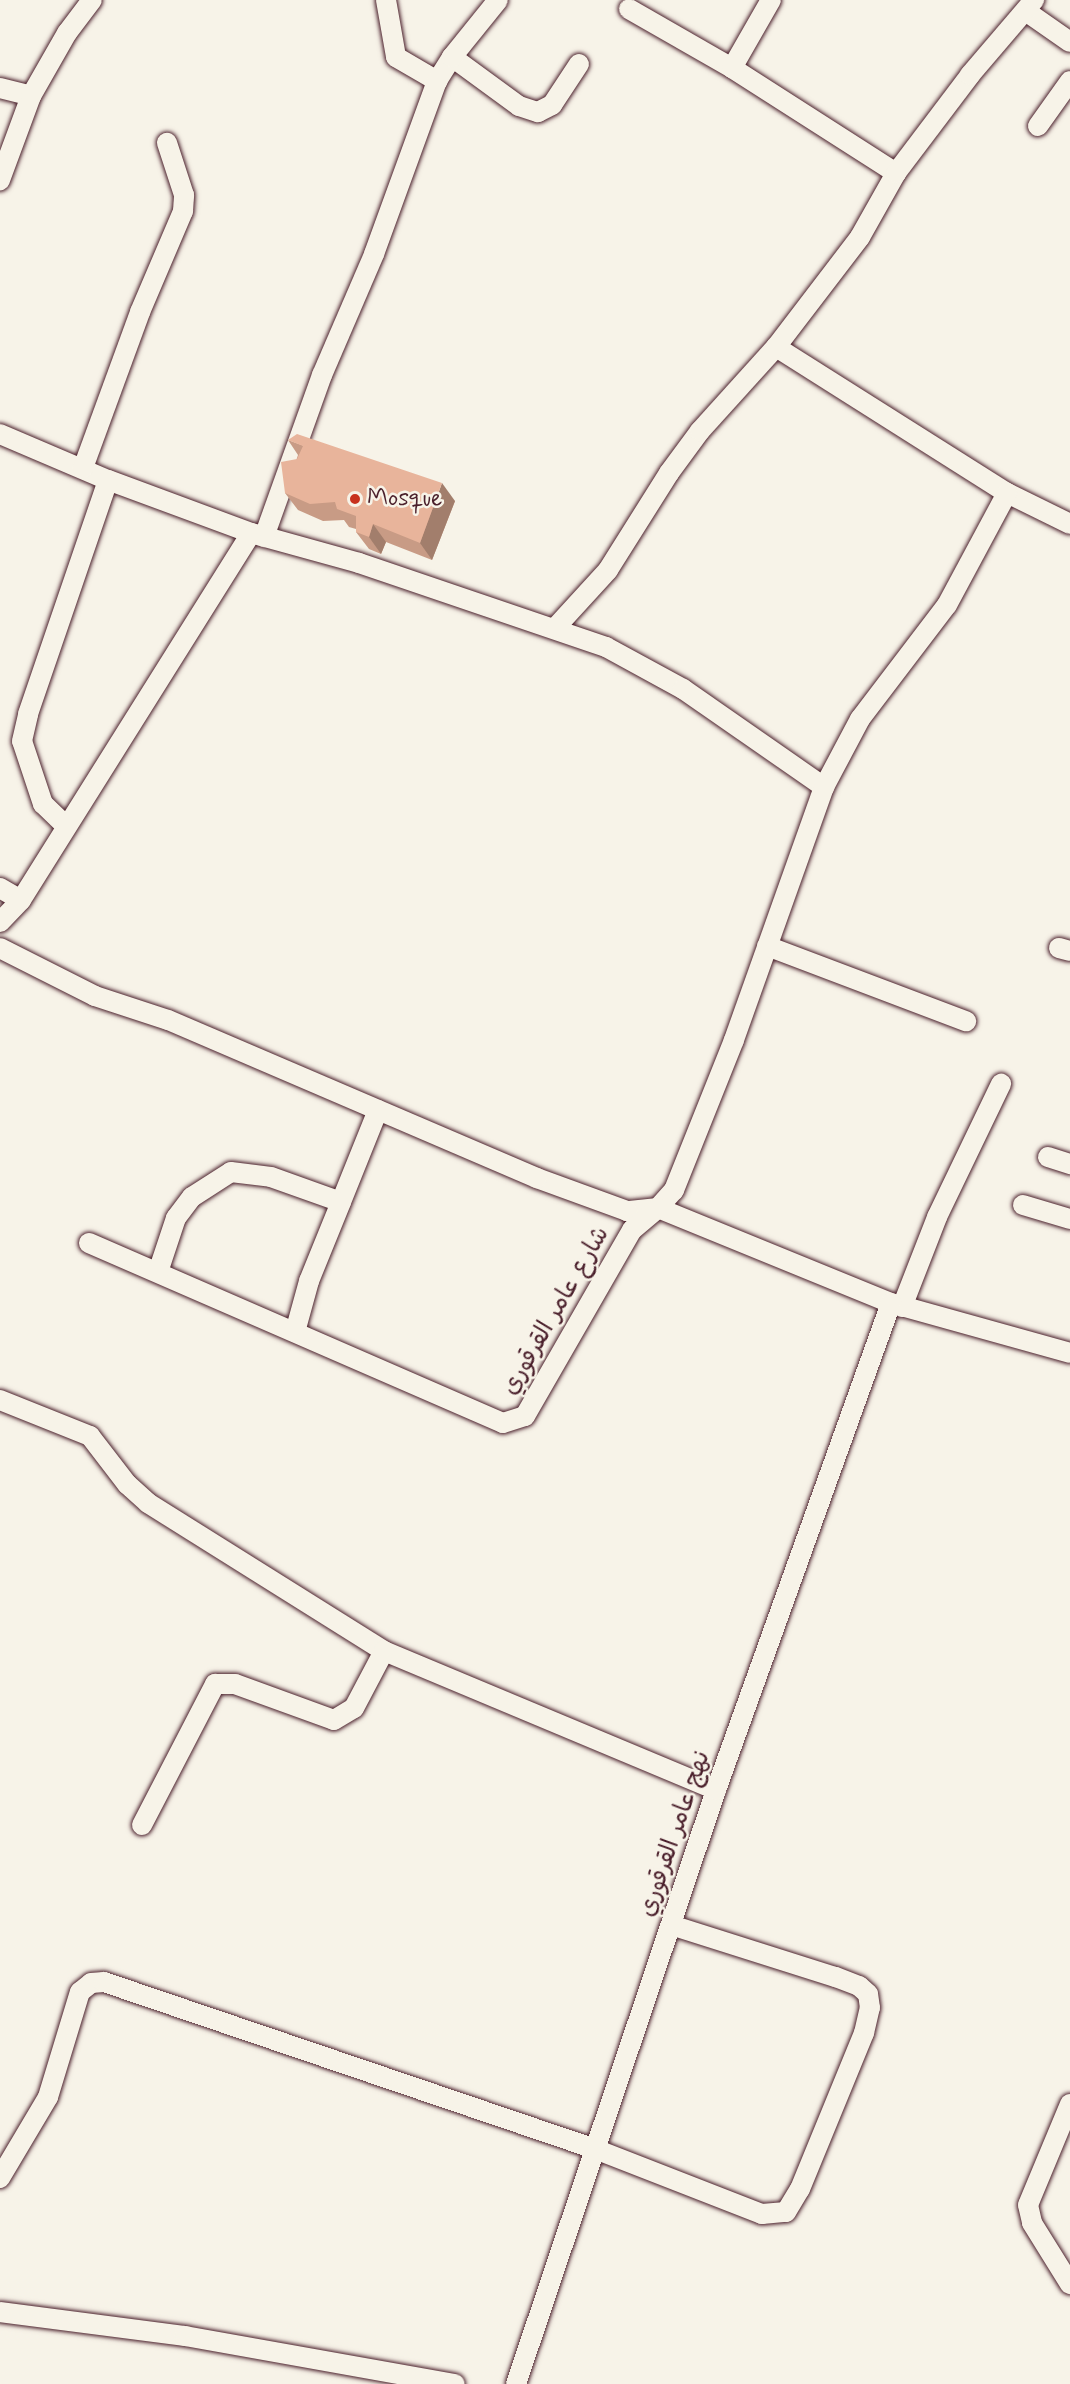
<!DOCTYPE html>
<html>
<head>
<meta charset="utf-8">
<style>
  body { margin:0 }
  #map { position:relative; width:1070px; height:2384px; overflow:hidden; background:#f7f3e8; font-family:Mynerve,"Playpen Sans Arabic",sans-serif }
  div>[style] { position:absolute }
  .roads { filter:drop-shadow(0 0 2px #4a1f2b) drop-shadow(0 0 2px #4a1f2b) }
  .street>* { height:20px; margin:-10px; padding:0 10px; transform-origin:10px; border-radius:10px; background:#f7f3e8 }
  .wall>* { inset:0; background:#c89b85 }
  .shaded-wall>* { inset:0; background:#a27e6c }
  .building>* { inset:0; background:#e8b49b }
  .dots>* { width:16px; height:16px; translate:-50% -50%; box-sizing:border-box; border:3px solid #f7f3e8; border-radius:50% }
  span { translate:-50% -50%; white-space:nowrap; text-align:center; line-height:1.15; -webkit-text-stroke:5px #f7f3e8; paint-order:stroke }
  .poi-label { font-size:24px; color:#4a1f2b }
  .left { translate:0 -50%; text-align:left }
  .street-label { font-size:24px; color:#4a1f2b }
</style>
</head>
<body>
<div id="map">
  <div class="roads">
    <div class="street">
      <i style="left:386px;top:0;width:58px;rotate:80deg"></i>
      <i style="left:396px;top:57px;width:48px;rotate:30.3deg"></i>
      <i style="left:629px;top:9px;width:119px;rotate:29.8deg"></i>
      <i style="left:732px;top:68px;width:195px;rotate:32.6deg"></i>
      <i style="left:1027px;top:12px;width:52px;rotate:34.9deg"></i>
      <i style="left:452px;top:57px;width:83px;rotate:36.2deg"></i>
      <i style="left:519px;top:106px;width:20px;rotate:18deg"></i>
      <i style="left:538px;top:112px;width:16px;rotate:-27deg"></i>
      <i style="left:552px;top:105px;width:49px;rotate:-56.6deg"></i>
      <i style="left:732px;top:68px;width:78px;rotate:-60.2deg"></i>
      <i style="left:0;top:88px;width:32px;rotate:14deg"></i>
      <i style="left:31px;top:96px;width:90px;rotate:110.3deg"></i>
      <i style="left:31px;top:96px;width:73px;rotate:-60.3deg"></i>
      <i style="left:67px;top:33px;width:41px;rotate:-52.9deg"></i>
      <i style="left:1038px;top:126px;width:55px;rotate:-54.6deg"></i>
      <i style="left:776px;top:347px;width:273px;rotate:32.3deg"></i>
      <i style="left:1007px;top:493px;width:70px;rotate:26.2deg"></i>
      <i style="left:0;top:434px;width:117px;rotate:23.1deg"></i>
      <i style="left:108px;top:480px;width:153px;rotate:20.3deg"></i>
      <i style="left:251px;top:533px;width:112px;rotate:15.5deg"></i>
      <i style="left:359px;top:563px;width:261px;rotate:18.8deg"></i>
      <i style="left:606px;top:647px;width:88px;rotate:28.6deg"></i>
      <i style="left:683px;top:689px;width:172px;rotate:34.8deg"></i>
      <i style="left:824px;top:787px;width:269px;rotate:109.6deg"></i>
      <i style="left:734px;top:1040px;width:162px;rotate:111.8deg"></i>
      <i style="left:674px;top:1190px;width:24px;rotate:132deg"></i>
      <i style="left:658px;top:1208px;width:31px;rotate:174deg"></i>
      <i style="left:627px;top:1211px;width:96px;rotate:-159.9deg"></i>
      <i style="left:537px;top:1178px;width:401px;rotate:-156.8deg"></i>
      <i style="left:168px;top:1020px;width:77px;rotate:-161.8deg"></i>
      <i style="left:95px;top:996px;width:106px;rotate:-153.2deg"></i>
      <i style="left:83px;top:468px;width:166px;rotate:-69.9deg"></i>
      <i style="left:140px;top:312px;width:110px;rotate:-66.9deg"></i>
      <i style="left:183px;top:211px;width:16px;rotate:-86deg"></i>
      <i style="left:184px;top:195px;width:55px;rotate:-108.1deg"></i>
      <i style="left:264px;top:537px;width:172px;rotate:-70.3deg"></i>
      <i style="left:322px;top:375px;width:132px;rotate:-66.7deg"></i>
      <i style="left:374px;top:254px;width:184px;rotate:-70deg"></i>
      <i style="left:437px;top:81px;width:28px;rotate:-58deg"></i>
      <i style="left:452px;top:57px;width:73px;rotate:-51.1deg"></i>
      <i style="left:556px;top:627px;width:77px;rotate:-47.6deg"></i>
      <i style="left:608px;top:570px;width:115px;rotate:-57.8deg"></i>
      <i style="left:669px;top:473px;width:52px;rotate:-53.6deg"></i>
      <i style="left:700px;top:431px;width:113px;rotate:-47.9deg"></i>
      <i style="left:776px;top:347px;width:138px;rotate:-52.6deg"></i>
      <i style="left:860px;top:237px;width:73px;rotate:-60.6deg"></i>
      <i style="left:896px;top:173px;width:123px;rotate:-52.9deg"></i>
      <i style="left:970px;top:75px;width:99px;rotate:-49.5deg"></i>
      <i style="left:824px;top:787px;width:77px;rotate:-62.1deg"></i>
      <i style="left:860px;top:719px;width:143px;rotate:-52.7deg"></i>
      <i style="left:947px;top:605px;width:127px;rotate:-61.8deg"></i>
      <i style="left:66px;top:826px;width:32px;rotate:-136deg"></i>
      <i style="left:43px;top:804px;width:66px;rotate:-108.4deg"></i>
      <i style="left:22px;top:741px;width:28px;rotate:-77deg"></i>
      <i style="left:28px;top:714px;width:247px;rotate:-71.1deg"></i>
      <i style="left:0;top:888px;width:24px;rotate:30deg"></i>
      <i style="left:0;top:922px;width:30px;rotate:-46deg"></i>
      <i style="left:21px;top:900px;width:433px;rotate:-57.9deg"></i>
      <i style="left:767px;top:946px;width:213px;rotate:20.7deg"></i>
      <i style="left:1059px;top:948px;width:11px;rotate:15deg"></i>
      <i style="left:1048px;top:1157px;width:23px;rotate:18deg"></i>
      <i style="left:1023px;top:1205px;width:49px;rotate:16.6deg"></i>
      <i style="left:89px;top:1243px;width:451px;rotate:23.5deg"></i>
      <i style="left:503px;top:1423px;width:23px;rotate:-18deg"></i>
      <i style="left:525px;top:1416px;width:215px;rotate:-60.1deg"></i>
      <i style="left:632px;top:1230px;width:34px;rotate:-40deg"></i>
      <i style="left:658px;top:1208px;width:252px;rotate:22.2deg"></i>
      <i style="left:891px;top:1303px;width:186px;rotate:15.6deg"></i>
      <i style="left:158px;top:1272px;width:57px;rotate:-71.6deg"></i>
      <i style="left:176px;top:1218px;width:26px;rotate:-53deg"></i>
      <i style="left:192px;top:1197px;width:46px;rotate:-32.7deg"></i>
      <i style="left:231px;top:1172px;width:40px;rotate:7.1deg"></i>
      <i style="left:271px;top:1177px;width:74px;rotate:19.7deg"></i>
      <i style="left:341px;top:1202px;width:99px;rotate:-68.1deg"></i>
      <i style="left:902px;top:1307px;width:97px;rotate:-68.7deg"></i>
      <i style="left:937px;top:1217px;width:148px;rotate:-64.3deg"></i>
      <i style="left:295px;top:1332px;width:53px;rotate:-74.6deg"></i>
      <i style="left:309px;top:1281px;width:85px;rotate:-67.9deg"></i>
      <i style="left:0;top:1400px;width:97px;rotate:21.8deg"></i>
      <i style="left:90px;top:1436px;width:61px;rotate:52.4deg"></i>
      <i style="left:127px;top:1484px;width:28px;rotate:42deg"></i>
      <i style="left:148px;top:1503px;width:279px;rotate:32.1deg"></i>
      <i style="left:384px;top:1651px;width:360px;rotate:22.7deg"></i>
      <i style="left:142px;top:1825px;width:159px;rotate:-62.6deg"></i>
      <i style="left:215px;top:1684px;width:20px"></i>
      <i style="left:235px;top:1684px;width:105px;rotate:20deg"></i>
      <i style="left:334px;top:1720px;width:23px;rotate:-31deg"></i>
      <i style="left:354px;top:1708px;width:64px;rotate:-62.2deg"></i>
      <i style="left:1070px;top:2104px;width:109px;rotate:112.6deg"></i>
      <i style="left:1028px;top:2205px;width:18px;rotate:77deg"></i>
      <i style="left:1032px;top:2223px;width:72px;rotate:58.1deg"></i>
      <i style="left:0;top:2178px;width:94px;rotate:-59.3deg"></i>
      <i style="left:48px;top:2097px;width:110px;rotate:-73.1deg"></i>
      <i style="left:80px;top:1992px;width:14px;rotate:-39deg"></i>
      <i style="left:91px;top:1983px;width:13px;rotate:-4deg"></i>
      <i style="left:104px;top:1982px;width:519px;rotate:18.78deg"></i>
      <i style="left:595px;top:2149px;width:179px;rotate:21.3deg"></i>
      <i style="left:762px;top:2214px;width:24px;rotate:-5deg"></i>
      <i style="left:786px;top:2212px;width:27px;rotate:-59deg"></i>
      <i style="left:800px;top:2189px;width:169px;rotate:-67.7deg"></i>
      <i style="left:864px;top:2033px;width:26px;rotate:-77deg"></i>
      <i style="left:870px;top:2008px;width:14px;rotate:-98deg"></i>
      <i style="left:868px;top:1994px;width:12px;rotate:-138deg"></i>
      <i style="left:859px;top:1986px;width:26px;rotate:-159deg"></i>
      <i style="left:835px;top:1977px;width:172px;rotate:-162.4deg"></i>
      <i style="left:0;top:2312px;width:187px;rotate:7.4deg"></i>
      <i style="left:185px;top:2336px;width:274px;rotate:10.1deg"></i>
      <i style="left:516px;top:2384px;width:627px;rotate:-71.39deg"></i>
      <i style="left:716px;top:1790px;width:517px;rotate:-70.23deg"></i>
    </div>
  </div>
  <div class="wall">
    <i style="clip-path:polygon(288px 440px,455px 501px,432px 560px,386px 542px,381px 554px,369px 549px,356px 532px,356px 529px,349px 527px,344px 520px,323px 521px,298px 510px,285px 493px,298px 455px)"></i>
  </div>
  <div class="shaded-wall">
    <i style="clip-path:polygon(442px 483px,455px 501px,432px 560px,420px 543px)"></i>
    <i style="clip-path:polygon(373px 524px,386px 542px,381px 554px,369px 537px)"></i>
  </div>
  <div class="building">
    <i style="clip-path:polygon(297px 434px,442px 483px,420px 543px,373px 524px,369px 537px,356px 532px,356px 516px,337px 509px,335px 502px,310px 504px,285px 493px,281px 462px,297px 459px,303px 446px,288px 440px)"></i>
  </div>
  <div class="dots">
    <i style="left:355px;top:499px;background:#c8321e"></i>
  </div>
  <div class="poi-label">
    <span class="left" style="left:367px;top:499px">Mosque</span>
  </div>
  <div class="street-label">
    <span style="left:556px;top:1311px;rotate:-60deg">شارع عامر القرقوري</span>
    <span style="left:675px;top:1834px;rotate:-71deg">نهج عامر القرقوري</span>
  </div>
</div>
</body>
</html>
